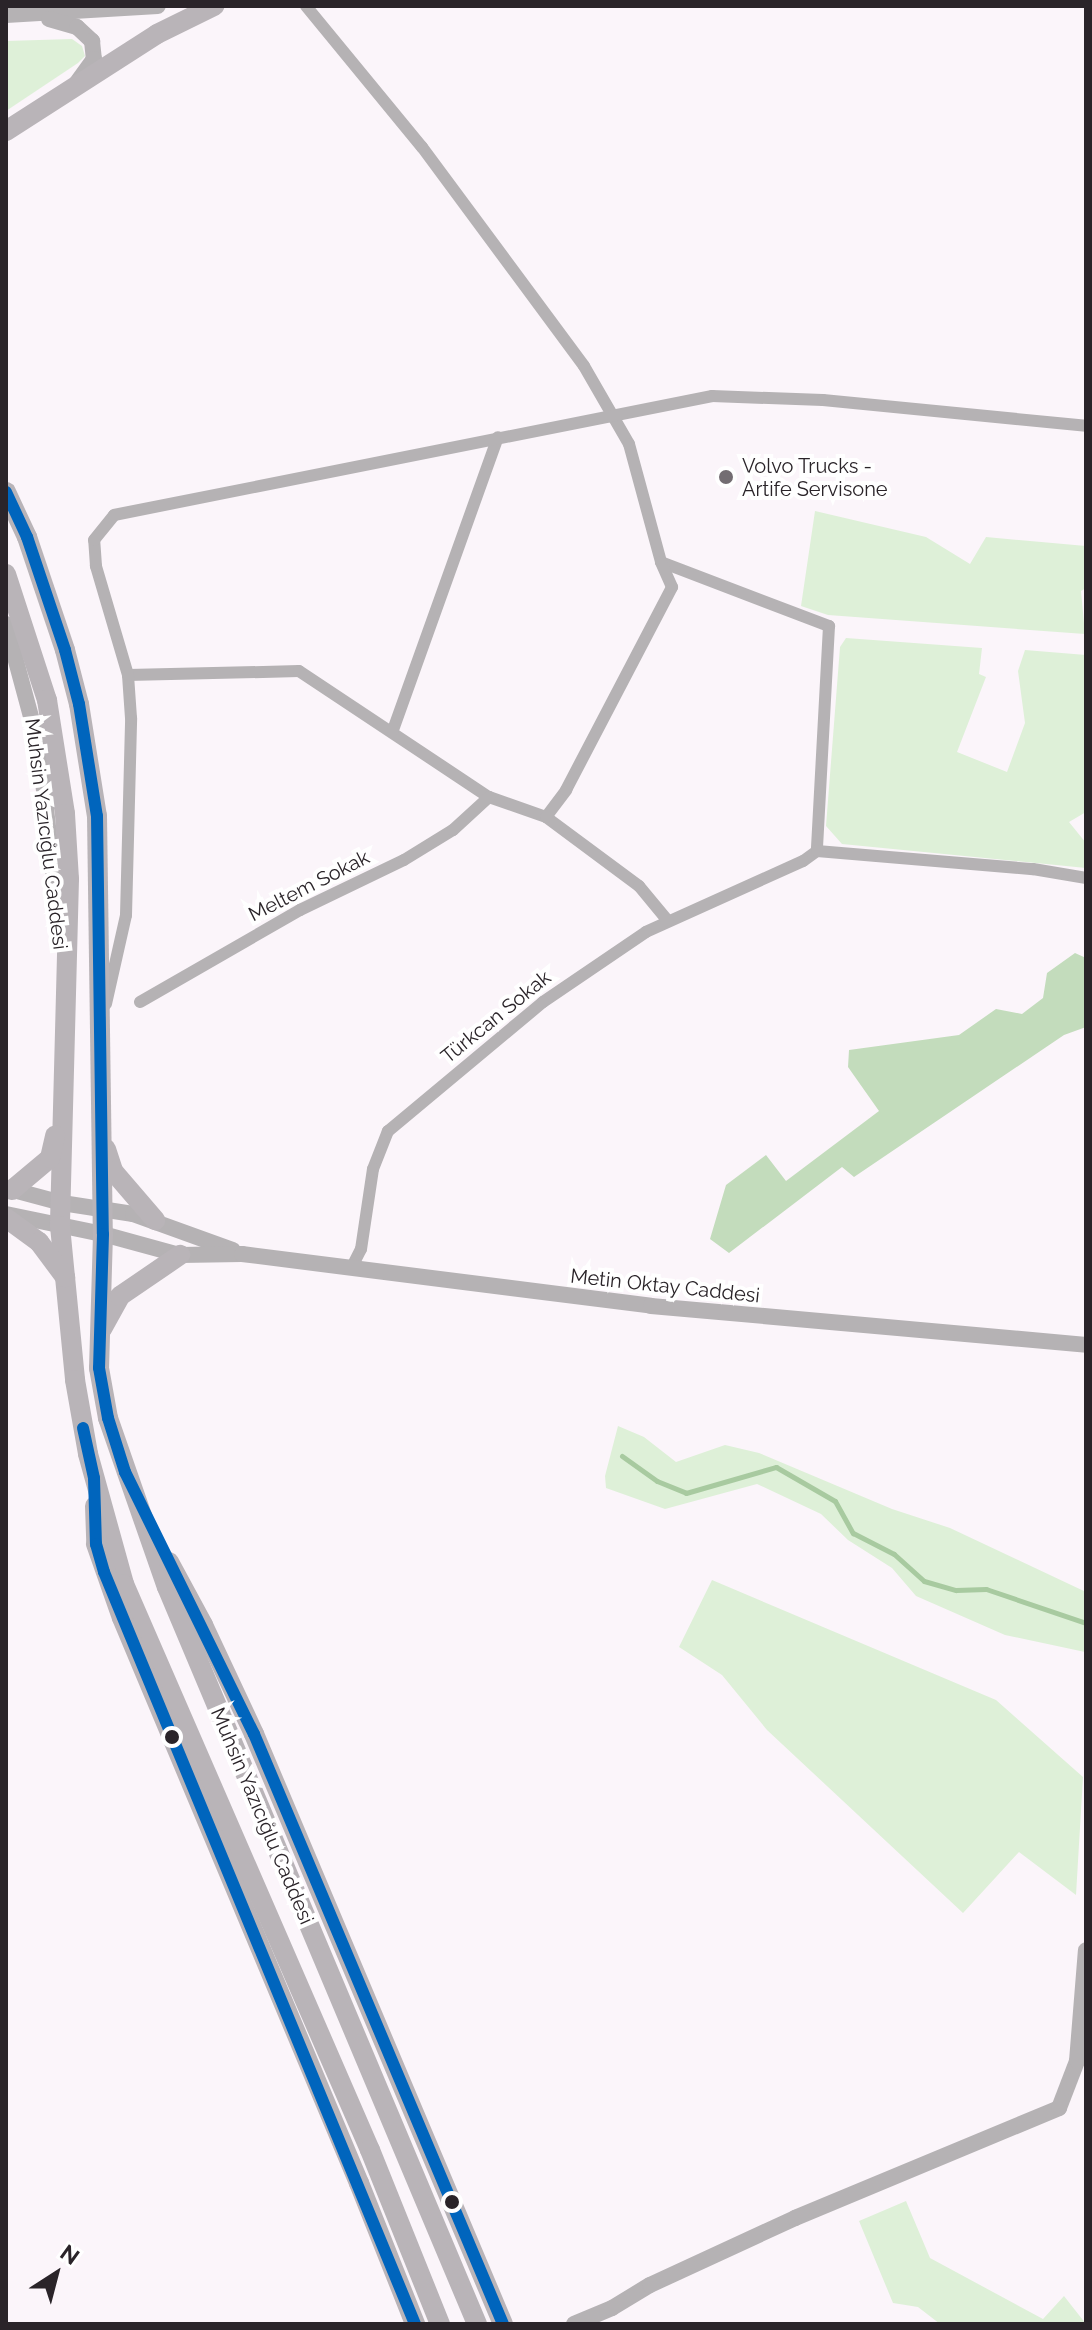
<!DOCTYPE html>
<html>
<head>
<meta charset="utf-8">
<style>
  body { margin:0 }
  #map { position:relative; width:1092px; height:2330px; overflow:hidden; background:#fbf5fa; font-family:Raleway,sans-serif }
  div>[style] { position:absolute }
  .green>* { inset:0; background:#def0d8 }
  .forest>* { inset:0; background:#c3dcbc }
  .stream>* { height:5px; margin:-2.5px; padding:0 2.5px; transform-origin:2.5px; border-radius:2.5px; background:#a8caa0 }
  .minor>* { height:12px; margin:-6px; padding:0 6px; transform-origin:6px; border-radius:6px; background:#b5b2b4 }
  .tertiary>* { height:16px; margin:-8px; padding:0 8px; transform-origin:8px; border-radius:8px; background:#b5b2b4 }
  .primary>* { height:20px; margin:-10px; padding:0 10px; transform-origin:10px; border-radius:10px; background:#b9b4b8 }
  .bus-1>* { height:12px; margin:-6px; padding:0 6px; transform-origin:6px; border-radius:6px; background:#0065bd }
  .dots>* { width:22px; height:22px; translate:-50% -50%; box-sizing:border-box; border:4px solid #fff; border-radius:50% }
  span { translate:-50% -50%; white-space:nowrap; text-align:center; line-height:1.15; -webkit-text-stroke:8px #fff; paint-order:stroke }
  .poi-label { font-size:20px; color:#2a2429 }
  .left { translate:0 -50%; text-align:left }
  .street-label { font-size:20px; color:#2a2429 }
  .frame { position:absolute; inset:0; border:8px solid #2a2429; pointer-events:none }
  .north { position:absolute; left:16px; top:2234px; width:80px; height:80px; -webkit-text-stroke:6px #fff; paint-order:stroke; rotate:36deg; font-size:22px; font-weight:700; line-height:32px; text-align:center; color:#2a2429 }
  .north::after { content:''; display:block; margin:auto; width:28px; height:36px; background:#2a2429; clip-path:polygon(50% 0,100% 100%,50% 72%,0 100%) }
</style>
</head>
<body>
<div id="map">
  <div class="green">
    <i style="clip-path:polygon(72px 39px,82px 46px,85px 56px,78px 63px,6px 111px,6px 41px)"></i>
    <i style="clip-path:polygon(815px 511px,926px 537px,970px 564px,986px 537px,1086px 546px,1086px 588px,1081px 591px,1085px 634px,828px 615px,801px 606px)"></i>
    <i style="clip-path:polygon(846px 638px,982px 648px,979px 674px,986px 677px,957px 752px,1007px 772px,1025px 723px,1018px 671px,1025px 650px,1086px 655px,1086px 812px,1069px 822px,1086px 843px,1086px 868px,842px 844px,826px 826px,840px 647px)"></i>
    <i style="clip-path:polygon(618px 1426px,644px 1437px,676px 1462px,725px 1445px,759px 1453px,892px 1509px,950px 1528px,1086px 1592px,1085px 1652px,1005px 1635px,916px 1596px,892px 1568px,848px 1540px,821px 1514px,757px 1484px,665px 1509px,606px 1488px,605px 1476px)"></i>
    <i style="clip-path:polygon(712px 1580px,996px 1700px,1083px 1777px,1076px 1895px,1019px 1852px,963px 1913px,767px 1730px,722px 1675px,679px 1647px)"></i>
    <i style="clip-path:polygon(906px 2201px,930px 2258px,1043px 2319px,1064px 2296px,1086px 2324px,940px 2324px,918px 2307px,893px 2303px,859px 2221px)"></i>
  </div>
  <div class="forest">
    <i style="clip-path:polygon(1075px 953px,1086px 958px,1086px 1027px,1064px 1035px,854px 1177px,842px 1167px,729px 1253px,710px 1239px,726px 1185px,766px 1155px,786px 1181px,879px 1111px,848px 1067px,849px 1050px,959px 1035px,996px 1009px,1022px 1014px,1043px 998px,1047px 973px)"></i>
  </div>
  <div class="stream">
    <i style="left:622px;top:1456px;width:43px;rotate:35.5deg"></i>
    <i style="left:657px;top:1481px;width:31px;rotate:22deg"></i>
    <i style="left:686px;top:1493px;width:94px;rotate:-16.1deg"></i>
    <i style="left:776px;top:1467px;width:68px;rotate:30deg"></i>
    <i style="left:835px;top:1501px;width:37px;rotate:61deg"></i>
    <i style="left:853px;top:1533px;width:46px;rotate:27.1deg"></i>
    <i style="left:894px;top:1554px;width:40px;rotate:42deg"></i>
    <i style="left:924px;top:1581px;width:33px;rotate:16deg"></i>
    <i style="left:956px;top:1590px;width:30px;rotate:-2deg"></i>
    <i style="left:986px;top:1589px;width:106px;rotate:18.8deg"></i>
  </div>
  <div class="minor">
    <i style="left:306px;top:6px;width:183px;rotate:50.6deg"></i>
    <i style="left:422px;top:147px;width:272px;rotate:53.5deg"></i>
    <i style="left:584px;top:366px;width:90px;rotate:60deg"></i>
    <i style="left:629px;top:444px;width:122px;rotate:74.8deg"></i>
    <i style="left:661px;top:562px;width:180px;rotate:20.9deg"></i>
    <i style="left:829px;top:626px;width:225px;rotate:93.1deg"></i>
    <i style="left:817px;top:851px;width:17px;rotate:144deg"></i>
    <i style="left:803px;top:861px;width:172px;rotate:155.7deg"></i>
    <i style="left:646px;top:932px;width:125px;rotate:145.8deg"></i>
    <i style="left:543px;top:1002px;width:202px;rotate:140.2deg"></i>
    <i style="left:388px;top:1131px;width:41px;rotate:111.5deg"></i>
    <i style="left:373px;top:1169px;width:81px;rotate:98.5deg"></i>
    <i style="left:361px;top:1249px;width:22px;rotate:117deg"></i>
    <i style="left:128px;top:675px;width:171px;rotate:-1.3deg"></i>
    <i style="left:299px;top:671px;width:228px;rotate:33.6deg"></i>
    <i style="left:489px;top:797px;width:60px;rotate:19.3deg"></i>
    <i style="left:546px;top:817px;width:116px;rotate:36.6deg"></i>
    <i style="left:639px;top:886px;width:45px;rotate:50.4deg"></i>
    <i style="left:393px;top:730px;width:311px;rotate:-70.3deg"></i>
    <i style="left:546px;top:817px;width:34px;rotate:-53deg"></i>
    <i style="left:566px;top:790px;width:229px;rotate:-62.4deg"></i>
    <i style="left:672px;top:587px;width:27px;rotate:-114deg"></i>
    <i style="left:817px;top:851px;width:217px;rotate:4.8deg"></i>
    <i style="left:1033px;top:869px;width:54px;rotate:9.6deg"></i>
    <i style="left:140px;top:1002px;width:185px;rotate:-29.9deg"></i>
    <i style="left:300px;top:910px;width:115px;rotate:-25.7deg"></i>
    <i style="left:404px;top:860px;width:57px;rotate:-31.5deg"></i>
    <i style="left:453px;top:830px;width:49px;rotate:-42.5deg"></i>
    <i style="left:106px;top:1004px;width:91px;rotate:-77.3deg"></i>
    <i style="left:126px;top:915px;width:197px;rotate:-88.5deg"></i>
    <i style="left:131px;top:718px;width:43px;rotate:-94deg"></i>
    <i style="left:128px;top:675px;width:114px;rotate:-106.4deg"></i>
    <i style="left:96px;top:566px;width:26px;rotate:-94deg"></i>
    <i style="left:94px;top:540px;width:32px;rotate:-51deg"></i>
    <i style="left:114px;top:515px;width:610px;rotate:-11.25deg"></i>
    <i style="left:712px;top:396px;width:111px;rotate:2.1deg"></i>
    <i style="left:823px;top:400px;width:264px;rotate:5.6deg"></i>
  </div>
  <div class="tertiary">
    <i style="left:6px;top:15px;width:152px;rotate:-3.4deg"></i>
    <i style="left:49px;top:19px;width:29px;rotate:16deg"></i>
    <i style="left:77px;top:27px;width:21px;rotate:43deg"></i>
    <i style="left:92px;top:41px;width:18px;rotate:84deg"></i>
    <i style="left:94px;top:59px;width:29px;rotate:126deg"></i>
    <i style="left:6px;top:624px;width:126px;rotate:74.9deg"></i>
    <i style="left:39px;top:746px;width:188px;rotate:83.6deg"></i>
    <i style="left:6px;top:1188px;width:58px;rotate:15deg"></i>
    <i style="left:62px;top:1203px;width:72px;rotate:8.8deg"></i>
    <i style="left:133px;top:1214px;width:106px;rotate:19.8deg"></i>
    <i style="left:6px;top:1214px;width:99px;rotate:11.7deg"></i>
    <i style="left:103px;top:1234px;width:80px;rotate:15.3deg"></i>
    <i style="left:180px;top:1255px;width:62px;rotate:-0.9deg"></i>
    <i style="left:242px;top:1254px;width:412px;rotate:7.2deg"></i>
    <i style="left:651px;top:1306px;width:437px;rotate:5.1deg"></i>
    <i style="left:574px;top:2324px;width:41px;rotate:-22.8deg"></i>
    <i style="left:612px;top:2308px;width:44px;rotate:-31.2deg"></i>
    <i style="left:650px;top:2285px;width:160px;rotate:-24.8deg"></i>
    <i style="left:795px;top:2218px;width:286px;rotate:-22.6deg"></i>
    <i style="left:1059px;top:2108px;width:50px;rotate:-69deg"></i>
    <i style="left:1077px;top:2061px;width:111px;rotate:-85.4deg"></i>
  </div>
  <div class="primary">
    <i style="left:6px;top:131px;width:179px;rotate:-32.7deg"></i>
    <i style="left:157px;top:34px;width:64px;rotate:-26.2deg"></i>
    <i style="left:6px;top:492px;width:50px;rotate:65deg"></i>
    <i style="left:27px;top:537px;width:119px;rotate:71.4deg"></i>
    <i style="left:65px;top:650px;width:56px;rotate:75.5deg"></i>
    <i style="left:79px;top:704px;width:113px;rotate:80.9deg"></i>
    <i style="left:97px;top:816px;width:418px;rotate:89.2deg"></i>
    <i style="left:103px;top:1234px;width:134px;rotate:91.7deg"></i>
    <i style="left:99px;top:1368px;width:51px;rotate:79.8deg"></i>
    <i style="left:108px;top:1418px;width:179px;rotate:70.8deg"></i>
    <i style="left:167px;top:1587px;width:800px;rotate:67.19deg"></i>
    <i style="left:6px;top:574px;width:133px;rotate:72deg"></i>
    <i style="left:47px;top:700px;width:115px;rotate:81deg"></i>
    <i style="left:65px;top:814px;width:65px;rotate:86.5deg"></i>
    <i style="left:69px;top:879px;width:347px;rotate:91.5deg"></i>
    <i style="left:60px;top:1226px;width:155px;rotate:84.4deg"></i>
    <i style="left:75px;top:1380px;width:75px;rotate:80deg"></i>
    <i style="left:88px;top:1454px;width:135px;rotate:74.5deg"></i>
    <i style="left:124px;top:1584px;width:617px;rotate:66.51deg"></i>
    <i style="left:370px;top:2150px;width:188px;rotate:68.1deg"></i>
    <i style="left:106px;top:1149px;width:23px;rotate:72deg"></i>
    <i style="left:113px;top:1171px;width:65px;rotate:49.4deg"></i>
    <i style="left:12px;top:1190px;width:50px;rotate:-40.1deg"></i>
    <i style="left:50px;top:1158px;width:23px;rotate:-77deg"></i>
    <i style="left:6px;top:1218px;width:41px;rotate:36deg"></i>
    <i style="left:39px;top:1242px;width:44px;rotate:53.4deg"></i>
    <i style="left:102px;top:1329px;width:38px;rotate:-61deg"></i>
    <i style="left:120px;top:1296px;width:73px;rotate:-34.3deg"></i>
    <i style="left:95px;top:1506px;width:38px;rotate:88deg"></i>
    <i style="left:96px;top:1544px;width:78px;rotate:70.6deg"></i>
    <i style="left:122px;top:1618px;width:613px;rotate:67.24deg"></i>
    <i style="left:359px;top:2183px;width:152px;rotate:68.3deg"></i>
    <i style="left:169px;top:1562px;width:72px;rotate:61.6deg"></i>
    <i style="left:203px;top:1625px;width:120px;rotate:64.9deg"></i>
    <i style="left:254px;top:1734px;width:640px;rotate:67.12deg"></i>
  </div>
  <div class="bus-1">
    <i style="left:6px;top:492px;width:50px;rotate:65deg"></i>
    <i style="left:27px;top:537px;width:119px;rotate:71.4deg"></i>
    <i style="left:65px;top:650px;width:56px;rotate:75.5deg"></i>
    <i style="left:79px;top:704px;width:113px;rotate:80.9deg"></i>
    <i style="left:97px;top:816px;width:418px;rotate:89.2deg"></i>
    <i style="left:103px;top:1234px;width:134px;rotate:91.7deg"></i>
    <i style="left:99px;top:1368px;width:51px;rotate:79.8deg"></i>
    <i style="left:108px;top:1418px;width:57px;rotate:72.5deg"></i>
    <i style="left:125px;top:1472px;width:292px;rotate:63.8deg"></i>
    <i style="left:254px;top:1734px;width:640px;rotate:67.12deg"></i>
    <i style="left:83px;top:1428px;width:51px;rotate:77.6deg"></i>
    <i style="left:94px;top:1478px;width:66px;rotate:88.3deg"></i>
    <i style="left:96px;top:1544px;width:29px;rotate:74deg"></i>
    <i style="left:104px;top:1572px;width:814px;rotate:67.53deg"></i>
  </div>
  <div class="dots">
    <i style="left:726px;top:477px;background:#736d72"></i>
    <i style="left:172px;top:1737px;background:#2a2429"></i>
    <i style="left:452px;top:2202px;background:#2a2429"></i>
  </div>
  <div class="poi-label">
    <span class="left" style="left:742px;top:478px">Volvo Trucks -<br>Artife Servisone</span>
  </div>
  <div class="street-label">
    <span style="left:46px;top:834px;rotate:83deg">Muhsin Yazıcığlu Caddesi</span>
    <span style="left:309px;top:886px;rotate:-27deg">Meltem Sokak</span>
    <span style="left:496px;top:1017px;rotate:-39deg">Türkcan Sokak</span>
    <span style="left:665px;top:1286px;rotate:6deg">Metin Oktay Caddesi</span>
    <span style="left:262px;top:1816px;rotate:67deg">Muhsin Yazıcığlu Caddesi</span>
  </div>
  <div class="frame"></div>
  <div class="north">N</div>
</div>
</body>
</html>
